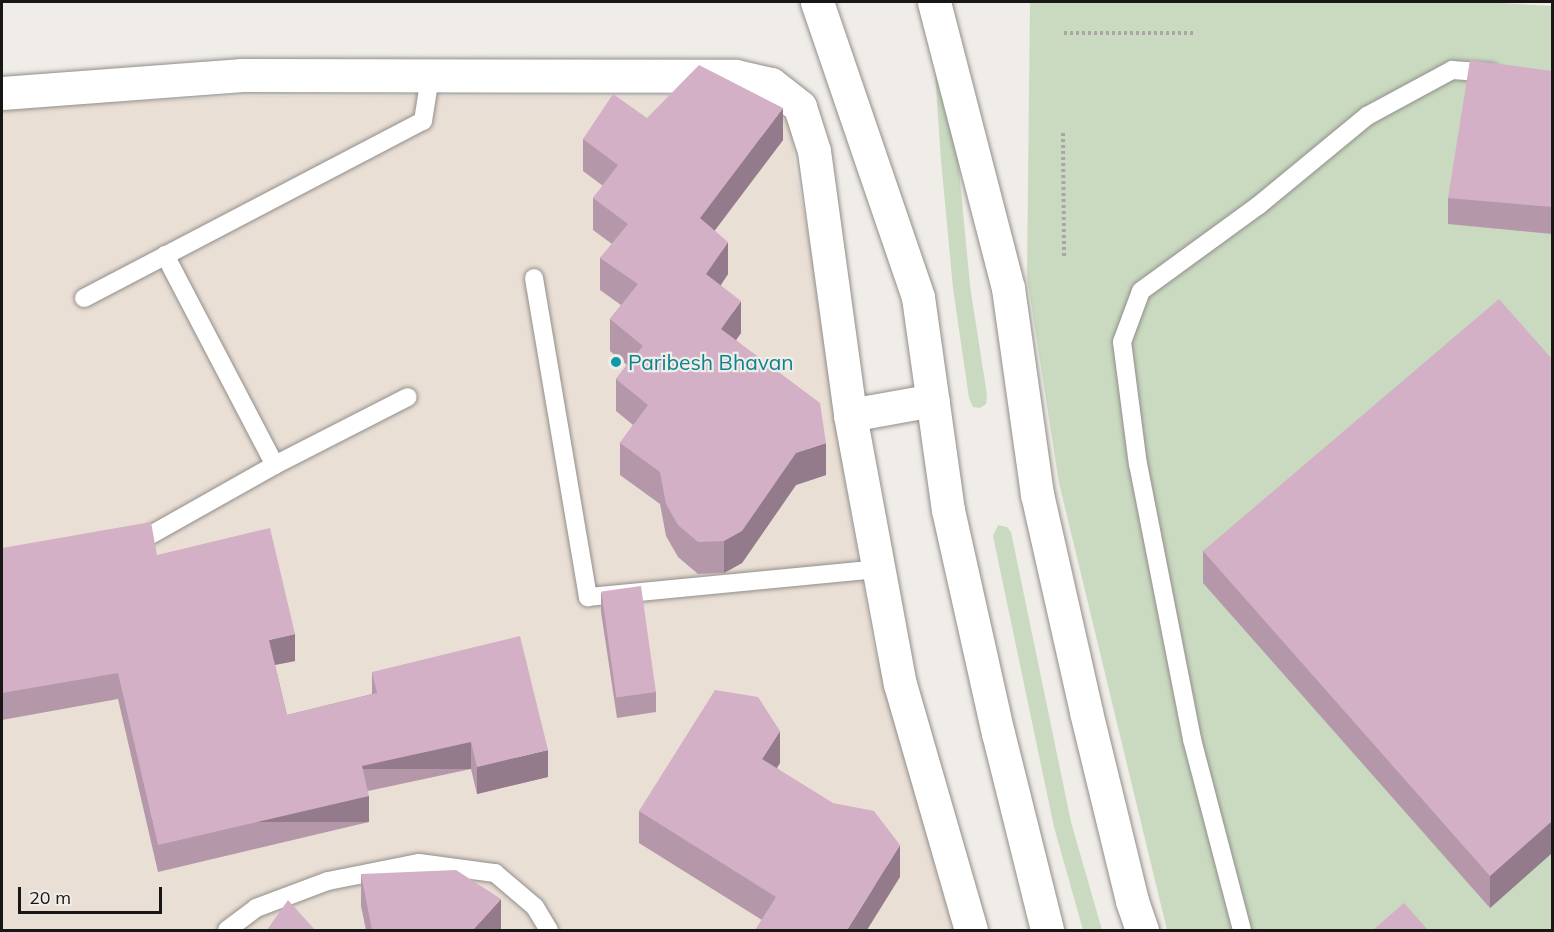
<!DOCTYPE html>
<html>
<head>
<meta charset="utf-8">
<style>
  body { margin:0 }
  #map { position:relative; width:1554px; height:932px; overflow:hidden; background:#f0ece7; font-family:Mulish,sans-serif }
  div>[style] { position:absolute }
  .built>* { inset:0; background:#eadfd5 }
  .green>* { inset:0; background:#c9dac0 }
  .path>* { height:4px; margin-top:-2px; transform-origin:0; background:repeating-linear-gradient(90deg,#aaa6a3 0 3px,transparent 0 6px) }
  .roads { filter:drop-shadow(0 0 2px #928e8a) drop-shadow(0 0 2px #928e8a) }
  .lane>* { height:18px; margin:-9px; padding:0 9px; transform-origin:9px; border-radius:9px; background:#fff }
  .street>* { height:33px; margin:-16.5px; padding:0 16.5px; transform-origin:16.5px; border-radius:16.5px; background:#fff }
  .secondary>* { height:33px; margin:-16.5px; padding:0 16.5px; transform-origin:16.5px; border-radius:16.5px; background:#fff }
  .wall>* { inset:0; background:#b597aa }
  .shaded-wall>* { inset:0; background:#947b8b; transform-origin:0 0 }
  .building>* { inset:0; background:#d3b0c6; transform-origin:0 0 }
  .dots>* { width:16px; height:16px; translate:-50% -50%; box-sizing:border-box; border:3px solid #f0ece7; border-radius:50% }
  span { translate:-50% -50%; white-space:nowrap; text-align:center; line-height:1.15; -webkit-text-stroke:4.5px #f0ece7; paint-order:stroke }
  .culture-label { font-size:21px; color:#0d838f }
  .left { translate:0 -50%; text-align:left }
  .frame { position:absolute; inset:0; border:3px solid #191716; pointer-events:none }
  .scale { position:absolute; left:18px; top:887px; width:144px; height:27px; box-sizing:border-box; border:3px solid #191716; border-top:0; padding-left:8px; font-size:18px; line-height:21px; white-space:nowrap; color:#191716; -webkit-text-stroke:4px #f0ece7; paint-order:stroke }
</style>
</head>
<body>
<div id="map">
  <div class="built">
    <i style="clip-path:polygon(251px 96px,741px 97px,791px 123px,795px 168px,820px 298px,844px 475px,873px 643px,953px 930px,2px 930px,2px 108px)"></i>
  </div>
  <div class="green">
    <i style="clip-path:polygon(930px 2px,958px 159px,970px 286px,987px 395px,986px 404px,980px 408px,973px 407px,969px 398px,953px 288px,941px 160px)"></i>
    <i style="clip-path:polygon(1030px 2px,1482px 2px,1552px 6px,1552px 930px,1167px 930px,1059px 483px,1027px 277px)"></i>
    <i style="clip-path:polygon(998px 525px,1007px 527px,1011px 532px,1071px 822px,1102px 930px,1083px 930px,1054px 827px,993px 536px)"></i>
  </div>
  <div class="path">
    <i style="left:1064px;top:33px;width:130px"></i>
    <i style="left:1063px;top:133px;width:123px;rotate:89.5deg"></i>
  </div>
  <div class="roads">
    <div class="lane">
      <i style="left:165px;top:255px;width:237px;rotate:62.4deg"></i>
      <i style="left:534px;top:278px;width:324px;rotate:80.4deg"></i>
      <i style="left:588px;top:597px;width:292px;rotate:-5.5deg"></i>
      <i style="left:84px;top:298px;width:382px;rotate:-27.6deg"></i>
      <i style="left:423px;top:121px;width:45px;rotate:-81deg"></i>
      <i style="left:147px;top:537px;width:147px;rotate:-29.4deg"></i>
      <i style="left:275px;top:465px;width:149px;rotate:-27.1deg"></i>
      <i style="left:227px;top:930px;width:36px;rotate:-37deg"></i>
      <i style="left:256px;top:908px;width:77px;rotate:-20.6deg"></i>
      <i style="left:328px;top:881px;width:93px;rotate:-11.2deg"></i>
      <i style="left:419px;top:863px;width:77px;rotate:7.5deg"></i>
      <i style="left:495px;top:873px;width:52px;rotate:40.4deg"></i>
      <i style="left:535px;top:907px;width:27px;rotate:59deg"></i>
      <i style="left:1242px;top:930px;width:197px;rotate:-104.7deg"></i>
      <i style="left:1192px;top:739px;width:279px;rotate:-101.1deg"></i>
      <i style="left:1138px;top:465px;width:124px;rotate:-97.4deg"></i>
      <i style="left:1122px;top:342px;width:54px;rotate:-69.6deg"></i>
      <i style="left:1141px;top:291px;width:146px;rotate:-36.1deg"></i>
      <i style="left:1259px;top:205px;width:140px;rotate:-39.5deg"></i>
      <i style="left:1367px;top:116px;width:97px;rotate:-28.4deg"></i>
      <i style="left:1452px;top:70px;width:39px;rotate:4deg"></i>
    </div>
    <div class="street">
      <i style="left:2px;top:93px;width:241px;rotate:-4.3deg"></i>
      <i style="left:242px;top:75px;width:494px;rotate:0.1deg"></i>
      <i style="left:736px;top:76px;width:36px;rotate:13deg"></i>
      <i style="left:771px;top:84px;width:37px;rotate:38deg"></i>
      <i style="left:800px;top:107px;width:46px;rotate:72.3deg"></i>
      <i style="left:814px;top:151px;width:266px;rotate:82.2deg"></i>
      <i style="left:850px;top:415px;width:274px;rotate:79.5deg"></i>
      <i style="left:900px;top:684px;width:256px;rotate:73.9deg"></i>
      <i style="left:850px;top:415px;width:84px;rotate:-10.2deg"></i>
    </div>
    <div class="secondary">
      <i style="left:817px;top:2px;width:312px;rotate:71.1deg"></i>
      <i style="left:918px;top:297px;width:215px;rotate:82deg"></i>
      <i style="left:948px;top:510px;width:229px;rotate:77.4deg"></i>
      <i style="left:998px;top:733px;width:203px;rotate:76deg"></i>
      <i style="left:934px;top:2px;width:295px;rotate:75.5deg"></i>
      <i style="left:1008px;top:288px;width:208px;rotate:82deg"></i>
      <i style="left:1037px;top:494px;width:223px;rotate:77.3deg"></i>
      <i style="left:1086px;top:712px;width:195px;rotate:76.3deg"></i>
      <i style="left:1132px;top:901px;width:31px;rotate:71deg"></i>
    </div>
  </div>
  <div class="wall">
    <i style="clip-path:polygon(1552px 71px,1552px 234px,1448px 224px,1448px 198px)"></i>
    <i style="clip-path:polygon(647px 118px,783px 140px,715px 230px,728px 274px,721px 285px,741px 333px,736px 340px,826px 475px,796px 485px,742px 563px,724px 573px,698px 574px,678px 557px,666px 536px,660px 504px,620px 475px,620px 443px,633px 425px,616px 411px,616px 379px,627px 365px,610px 351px,610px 319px,621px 305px,600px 290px,600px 258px,612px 244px,593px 230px,593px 198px,603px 186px,583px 171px,583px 139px)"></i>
    <i style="clip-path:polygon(1552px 359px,1552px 853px,1490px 908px,1203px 583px,1203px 551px)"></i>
    <i style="clip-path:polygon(2px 548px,157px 555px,295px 661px,275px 665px,287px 715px,372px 694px,372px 672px,548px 777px,477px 794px,471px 769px,368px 791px,369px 822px,158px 872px,118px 699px,2px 720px)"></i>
    <i style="clip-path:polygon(601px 592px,656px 692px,656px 712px,617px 718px,601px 612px)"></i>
    <i style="clip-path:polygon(780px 763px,777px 768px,900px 877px,762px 920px,639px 843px,639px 811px)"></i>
    <i style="clip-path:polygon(361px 874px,501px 930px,366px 930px,361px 906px)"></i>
  </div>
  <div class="shaded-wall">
    <i style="clip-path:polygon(783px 108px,783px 140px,700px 250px,700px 218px)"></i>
    <i style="clip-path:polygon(728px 242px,728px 274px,706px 307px,706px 274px)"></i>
    <i style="clip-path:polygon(741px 301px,741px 333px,721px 361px,721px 329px)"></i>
    <i style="clip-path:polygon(826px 443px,826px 475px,796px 485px,742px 563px,724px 573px,724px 541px,796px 453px)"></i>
    <i style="clip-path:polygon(295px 634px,295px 661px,269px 666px,269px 640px)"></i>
    <i style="clip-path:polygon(780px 731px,780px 763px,762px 791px,762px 759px)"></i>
    <i style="left:471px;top:742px;width:27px;height:112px;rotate:90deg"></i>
    <i style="clip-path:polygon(548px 750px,548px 777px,477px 794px,477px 767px)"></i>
    <i style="left:369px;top:796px;width:26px;height:217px;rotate:90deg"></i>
    <i style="clip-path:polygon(1552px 821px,1552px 853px,1490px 908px,1490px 876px)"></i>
    <i style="clip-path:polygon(900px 845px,900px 877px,867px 930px,847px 930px)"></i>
    <i style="clip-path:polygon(501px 899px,501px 930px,473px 930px)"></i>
  </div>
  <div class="building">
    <i style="clip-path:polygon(1470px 60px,1552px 71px,1552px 207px,1448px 198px)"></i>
    <i style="clip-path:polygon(699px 65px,783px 108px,700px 218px,728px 242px,706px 274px,741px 301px,721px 329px,820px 403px,826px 443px,796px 453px,742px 531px,724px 541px,698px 542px,678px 525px,666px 504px,660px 472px,620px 443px,648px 405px,616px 379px,643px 346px,610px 319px,638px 284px,600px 258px,628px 224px,593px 198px,618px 165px,583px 139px,613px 94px,647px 118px)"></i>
    <i style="clip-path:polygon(1499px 299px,1552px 359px,1552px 821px,1490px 876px,1203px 551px)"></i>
    <i style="clip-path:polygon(151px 522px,157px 555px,270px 528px,295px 634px,269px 640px,287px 715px,377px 693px,372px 672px,520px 636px,548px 750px,477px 767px,471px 742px,362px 766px,369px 796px,158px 845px,118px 673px,2px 693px,2px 548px)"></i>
    <i style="left:641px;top:586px;width:107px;height:40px;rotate:82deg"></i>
    <i style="clip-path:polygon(715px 690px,758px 697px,780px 731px,762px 759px,833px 803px,874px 811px,900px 845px,847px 930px,755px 930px,776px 897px,639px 811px)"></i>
    <i style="clip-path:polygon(456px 870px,501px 899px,473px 930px,372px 930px,361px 874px)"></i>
    <i style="clip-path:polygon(288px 900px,315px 930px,267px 930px)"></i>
    <i style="clip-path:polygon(1404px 903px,1428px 930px,1373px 930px)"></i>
  </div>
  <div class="dots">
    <i style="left:616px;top:362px;background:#0f9aa8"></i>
  </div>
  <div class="culture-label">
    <span class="left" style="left:628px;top:362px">Paribesh Bhavan</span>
  </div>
  <div class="frame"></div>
  <div class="scale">20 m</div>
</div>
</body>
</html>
